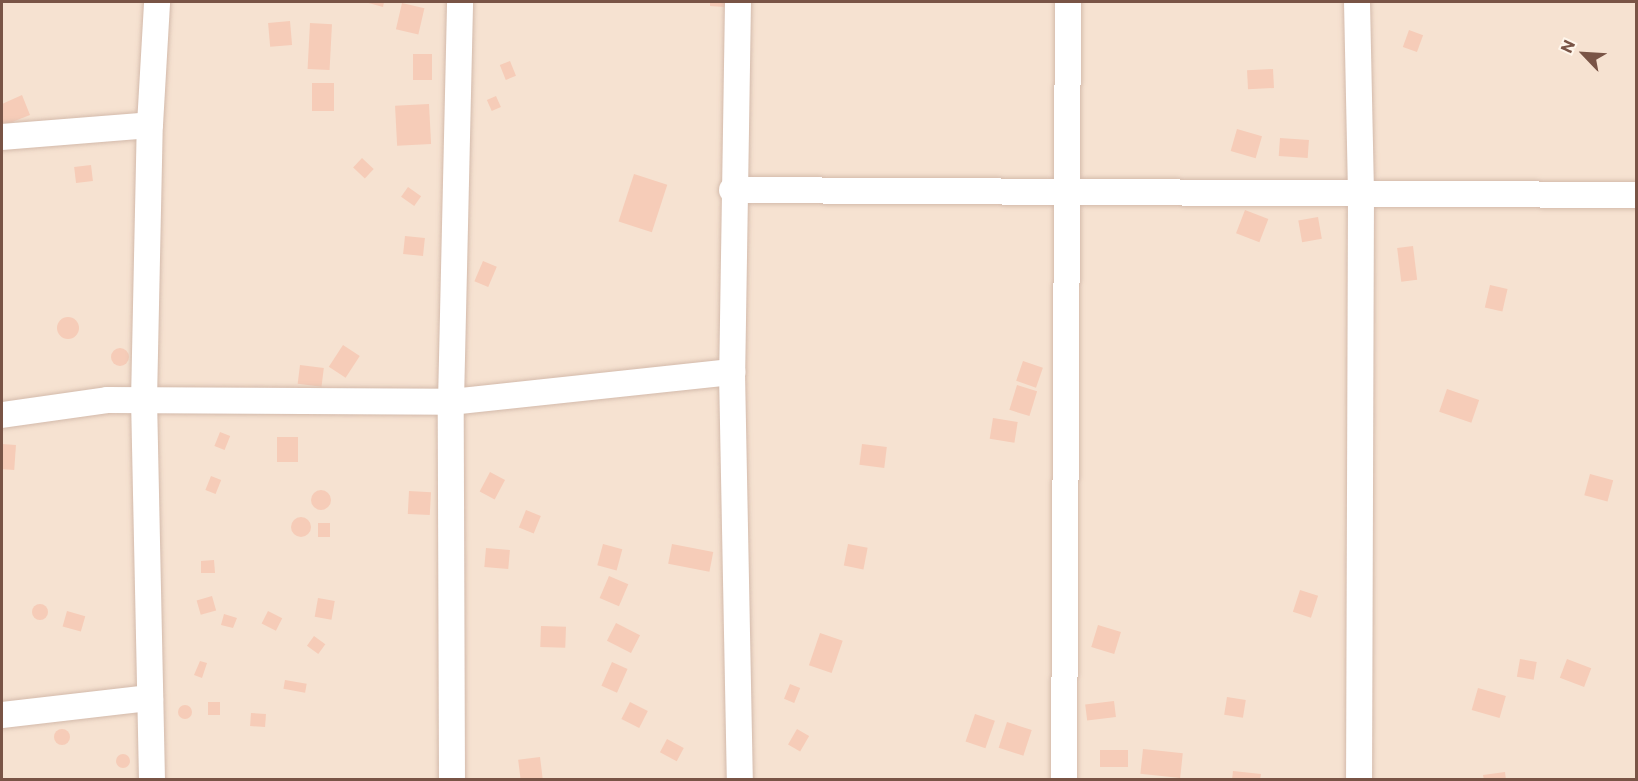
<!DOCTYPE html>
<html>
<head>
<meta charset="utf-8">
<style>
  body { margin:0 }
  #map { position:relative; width:1638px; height:781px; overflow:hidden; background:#fef1e3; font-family:Commissioner,sans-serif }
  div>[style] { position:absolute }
  .residential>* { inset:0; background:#f6e2d1; transform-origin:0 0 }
  .building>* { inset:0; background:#f6ccb8; transform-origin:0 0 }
  .round { border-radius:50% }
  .roads { filter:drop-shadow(0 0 2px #d3baab) drop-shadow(0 0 2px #d3baab) }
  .street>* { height:26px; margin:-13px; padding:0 13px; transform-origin:13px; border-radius:13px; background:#fff }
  span { translate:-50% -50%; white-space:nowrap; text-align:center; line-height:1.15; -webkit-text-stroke:6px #fff6eb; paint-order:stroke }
  .frame { position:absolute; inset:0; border:3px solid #795446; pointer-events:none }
  .north { position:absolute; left:1554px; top:24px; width:60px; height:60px; -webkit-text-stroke:4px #fff6eb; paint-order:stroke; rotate:295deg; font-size:16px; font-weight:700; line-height:24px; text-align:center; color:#795446 }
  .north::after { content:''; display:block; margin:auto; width:21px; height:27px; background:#795446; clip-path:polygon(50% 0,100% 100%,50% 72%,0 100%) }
</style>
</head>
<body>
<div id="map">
  <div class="residential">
    <i style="left:2px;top:2px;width:1634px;height:777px"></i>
  </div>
  <div class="building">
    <i style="clip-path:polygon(365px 2px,384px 2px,383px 7px)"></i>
    <i style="clip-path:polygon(710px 2px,725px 2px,725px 7px,710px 6px)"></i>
    <i style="left:402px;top:3px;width:23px;height:27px;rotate:13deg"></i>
    <i style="left:290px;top:21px;width:24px;height:22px;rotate:85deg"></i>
    <i style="left:310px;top:23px;width:22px;height:46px;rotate:3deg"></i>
    <i style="left:1409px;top:30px;width:15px;height:18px;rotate:20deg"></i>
    <i style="left:413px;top:54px;width:19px;height:26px"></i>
    <i style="left:510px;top:61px;width:16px;height:11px;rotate:68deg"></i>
    <i style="left:1273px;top:69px;width:19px;height:26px;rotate:87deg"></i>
    <i style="left:334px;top:83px;width:28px;height:22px;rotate:90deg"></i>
    <i style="clip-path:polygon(22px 95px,30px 115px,2px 126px,2px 104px)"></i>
    <i style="left:496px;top:96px;width:12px;height:10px;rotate:66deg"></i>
    <i style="left:429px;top:104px;width:40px;height:34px;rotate:87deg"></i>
    <i style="left:1237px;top:129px;width:26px;height:23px;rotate:16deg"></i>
    <i style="left:1280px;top:138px;width:29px;height:18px;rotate:4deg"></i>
    <i style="left:362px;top:158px;width:16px;height:13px;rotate:43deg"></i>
    <i style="left:91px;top:165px;width:16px;height:17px;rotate:83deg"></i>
    <i style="left:634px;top:174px;width:35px;height:50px;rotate:18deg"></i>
    <i style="left:408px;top:187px;width:16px;height:12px;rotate:35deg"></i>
    <i style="left:1245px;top:210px;width:25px;height:25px;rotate:21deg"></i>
    <i style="left:1318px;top:217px;width:22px;height:20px;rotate:80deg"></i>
    <i style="left:405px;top:236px;width:20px;height:18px;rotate:6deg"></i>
    <i style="left:1413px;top:246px;width:34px;height:16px;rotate:83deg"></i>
    <i style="left:483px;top:261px;width:15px;height:22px;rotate:23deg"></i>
    <i style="left:1490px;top:285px;width:18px;height:23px;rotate:13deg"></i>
    <i class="round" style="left:57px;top:317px;width:22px;height:22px"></i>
    <i style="left:343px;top:345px;width:20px;height:26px;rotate:33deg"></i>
    <i class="round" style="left:111px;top:348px;width:18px;height:18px"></i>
    <i style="left:1023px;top:361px;width:21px;height:21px;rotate:19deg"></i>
    <i style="left:300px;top:365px;width:24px;height:19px;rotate:7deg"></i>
    <i style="left:1017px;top:385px;width:21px;height:26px;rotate:17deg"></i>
    <i style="left:1447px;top:389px;width:34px;height:24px;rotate:19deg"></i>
    <i style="left:993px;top:418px;width:25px;height:21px;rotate:9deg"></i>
    <i style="left:220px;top:432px;width:11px;height:15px;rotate:22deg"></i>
    <i style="left:298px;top:437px;width:25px;height:21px;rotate:90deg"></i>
    <i style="left:2px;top:444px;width:14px;height:25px;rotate:4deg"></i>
    <i style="left:862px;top:444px;width:25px;height:21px;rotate:7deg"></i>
    <i style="left:490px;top:472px;width:17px;height:22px;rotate:28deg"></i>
    <i style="left:1590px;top:474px;width:24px;height:22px;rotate:15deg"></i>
    <i style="left:211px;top:476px;width:11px;height:15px;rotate:22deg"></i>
    <i class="round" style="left:311px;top:490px;width:20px;height:20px"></i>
    <i style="left:409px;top:491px;width:22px;height:23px;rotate:3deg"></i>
    <i style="left:526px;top:510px;width:16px;height:19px;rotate:22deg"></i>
    <i class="round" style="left:291px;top:517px;width:20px;height:20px"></i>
    <i style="left:318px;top:523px;width:12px;height:14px"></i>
    <i style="left:603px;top:544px;width:20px;height:22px;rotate:15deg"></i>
    <i style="left:672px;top:544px;width:42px;height:20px;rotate:11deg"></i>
    <i style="left:848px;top:544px;width:20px;height:22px;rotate:11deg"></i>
    <i style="left:486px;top:548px;width:24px;height:19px;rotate:5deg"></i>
    <i style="clip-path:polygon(214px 560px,215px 573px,201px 573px,201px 561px)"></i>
    <i style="left:609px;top:576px;width:21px;height:24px;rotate:23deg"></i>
    <i style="left:1300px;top:590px;width:19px;height:23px;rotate:18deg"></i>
    <i style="left:212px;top:596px;width:15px;height:16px;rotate:74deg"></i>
    <i style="left:318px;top:598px;width:17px;height:19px;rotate:10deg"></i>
    <i class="round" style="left:32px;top:604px;width:16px;height:16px"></i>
    <i style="left:67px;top:611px;width:19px;height:16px;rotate:16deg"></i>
    <i style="left:268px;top:611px;width:16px;height:14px;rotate:27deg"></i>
    <i style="clip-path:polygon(224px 614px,237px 618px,233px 628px,221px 625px)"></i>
    <i style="left:616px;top:623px;width:27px;height:20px;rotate:27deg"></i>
    <i style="left:1098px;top:625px;width:24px;height:23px;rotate:17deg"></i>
    <i style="left:541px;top:626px;width:25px;height:21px;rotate:2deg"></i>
    <i style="left:820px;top:633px;width:24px;height:34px;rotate:19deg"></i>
    <i style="left:314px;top:636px;width:14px;height:12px;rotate:36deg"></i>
    <i style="left:1520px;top:659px;width:17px;height:18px;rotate:10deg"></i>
    <i style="left:1567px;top:659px;width:26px;height:20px;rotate:21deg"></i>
    <i style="clip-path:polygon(200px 661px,207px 663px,202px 678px,194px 675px)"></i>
    <i style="left:612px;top:662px;width:17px;height:26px;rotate:24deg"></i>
    <i style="left:285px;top:680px;width:22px;height:9px;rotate:10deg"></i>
    <i style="left:790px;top:684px;width:11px;height:16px;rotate:22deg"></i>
    <i style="left:1478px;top:688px;width:29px;height:23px;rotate:16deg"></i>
    <i style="left:1227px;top:697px;width:19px;height:18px;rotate:9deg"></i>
    <i style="left:1114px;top:701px;width:16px;height:29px;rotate:83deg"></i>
    <i style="left:208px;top:702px;width:12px;height:13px"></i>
    <i style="left:630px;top:702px;width:20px;height:19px;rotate:27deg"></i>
    <i class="round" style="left:178px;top:705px;width:14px;height:14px"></i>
    <i style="left:251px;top:713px;width:15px;height:13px;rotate:4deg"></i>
    <i style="left:975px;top:714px;width:21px;height:29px;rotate:19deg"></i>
    <i style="left:1007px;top:722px;width:26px;height:27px;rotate:18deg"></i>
    <i style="left:797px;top:729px;width:14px;height:18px;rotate:30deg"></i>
    <i class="round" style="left:54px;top:729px;width:16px;height:16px"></i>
    <i style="left:667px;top:739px;width:19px;height:15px;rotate:28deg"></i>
    <i style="left:1143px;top:749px;width:40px;height:25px;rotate:6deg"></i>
    <i style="left:1100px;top:750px;width:28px;height:17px"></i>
    <i class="round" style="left:116px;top:754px;width:14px;height:14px"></i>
    <i style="left:540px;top:757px;width:23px;height:22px;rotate:83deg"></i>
    <i style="clip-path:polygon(1233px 771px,1261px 774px,1260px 780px,1232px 780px)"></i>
    <i style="clip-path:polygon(1505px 772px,1506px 780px,1484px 780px,1483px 775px)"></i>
  </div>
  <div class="roads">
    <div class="street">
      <i style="left:738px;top:2px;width:370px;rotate:90.9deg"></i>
      <i style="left:732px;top:372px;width:408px;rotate:88.9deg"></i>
      <i style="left:1357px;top:2px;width:188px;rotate:88.8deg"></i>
      <i style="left:1361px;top:190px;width:590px;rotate:90.19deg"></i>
      <i style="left:2px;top:137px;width:148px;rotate:-4.6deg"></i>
      <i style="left:732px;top:190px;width:904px;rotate:0.32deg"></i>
      <i style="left:2px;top:415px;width:106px;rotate:-8.1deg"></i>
      <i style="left:107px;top:400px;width:344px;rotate:0.3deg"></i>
      <i style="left:451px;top:402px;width:283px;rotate:-6.1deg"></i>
      <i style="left:2px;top:715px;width:149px;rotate:-6.6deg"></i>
      <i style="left:152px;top:780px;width:379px;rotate:-91.2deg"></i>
      <i style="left:144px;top:401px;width:276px;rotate:-88.8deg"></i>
      <i style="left:150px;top:125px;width:123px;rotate:-86.7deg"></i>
      <i style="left:452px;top:780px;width:378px;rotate:-90.2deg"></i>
      <i style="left:451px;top:402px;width:400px;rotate:-88.7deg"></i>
      <i style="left:1064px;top:780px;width:778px;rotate:-89.71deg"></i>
    </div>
  </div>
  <div class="frame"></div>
  <div class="north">N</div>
</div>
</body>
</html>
